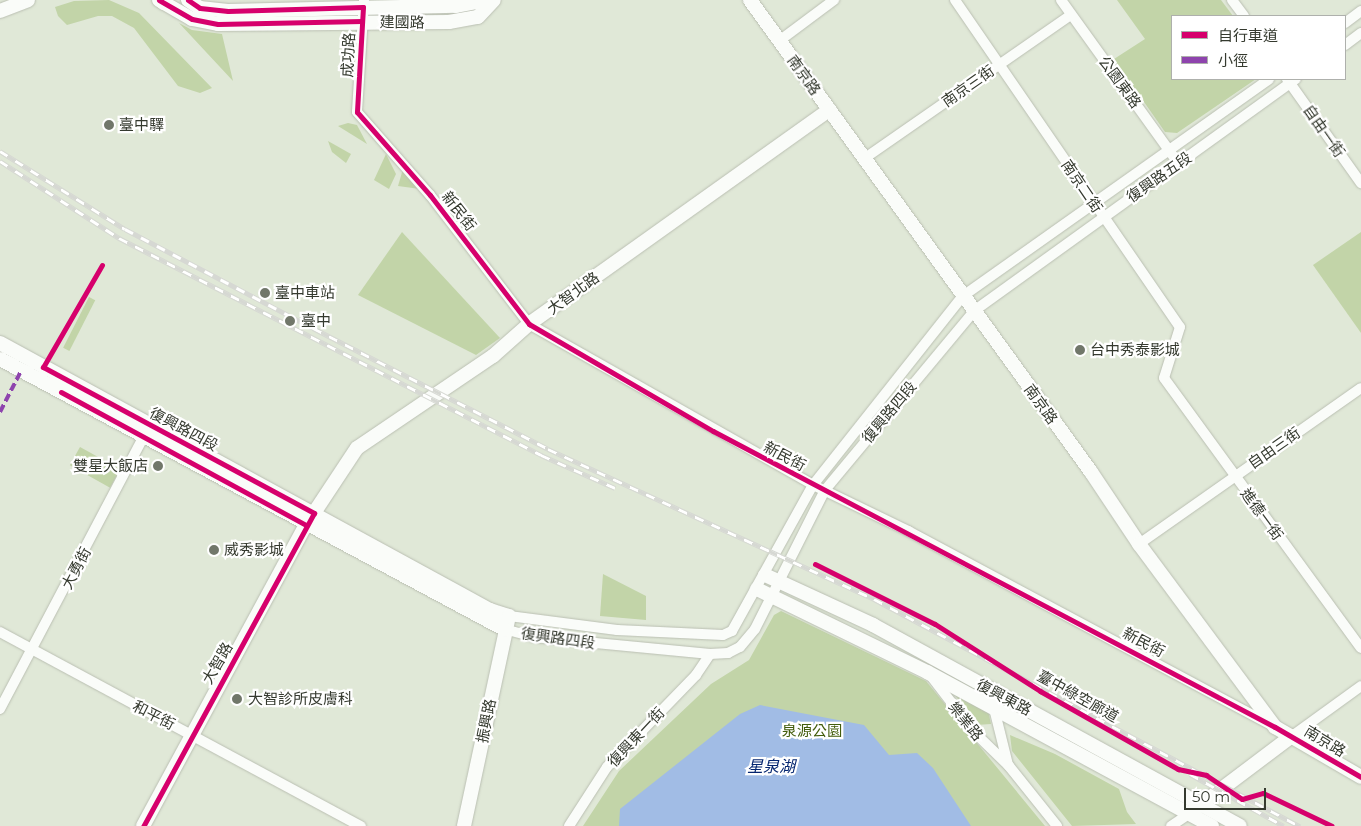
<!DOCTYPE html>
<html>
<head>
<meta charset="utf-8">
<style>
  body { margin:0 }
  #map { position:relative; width:1361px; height:826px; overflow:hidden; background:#e0e8d7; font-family:Montserrat,"Noto Sans TC",sans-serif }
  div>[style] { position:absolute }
  .green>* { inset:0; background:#c2d4a8; transform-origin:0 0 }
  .water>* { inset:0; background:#a1bce5 }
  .roads { filter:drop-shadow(0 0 1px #babfb2) drop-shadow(0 0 1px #babfb2) }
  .street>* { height:10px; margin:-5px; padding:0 5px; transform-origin:5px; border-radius:5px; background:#fafcf9 }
  .secondary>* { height:14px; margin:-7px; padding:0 7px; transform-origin:7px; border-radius:7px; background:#fafcf9 }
  .primary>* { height:16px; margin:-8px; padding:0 8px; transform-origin:8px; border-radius:8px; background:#fafcf9 }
  .rail>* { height:5px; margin-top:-2.5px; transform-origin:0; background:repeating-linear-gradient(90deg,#fff 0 9px,#d6d8d3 0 18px); box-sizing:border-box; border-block:1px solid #d6d8d3 }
  .quiet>* { height:4px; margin-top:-2px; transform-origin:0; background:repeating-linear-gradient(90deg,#8e44ad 0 8px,transparent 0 12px) }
  .cycleway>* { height:5px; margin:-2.5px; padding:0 2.5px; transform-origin:2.5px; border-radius:2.5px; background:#d6006c }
  .dots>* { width:14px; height:14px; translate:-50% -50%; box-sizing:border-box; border:2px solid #fff; border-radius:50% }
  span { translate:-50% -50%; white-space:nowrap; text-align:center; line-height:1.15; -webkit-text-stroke:4.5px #fff; paint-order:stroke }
  .street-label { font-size:15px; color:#353a2f }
  .poi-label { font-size:15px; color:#353a2f }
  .left { translate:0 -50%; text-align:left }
  .right { translate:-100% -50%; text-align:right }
  .park-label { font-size:15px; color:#435d0d }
  .water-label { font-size:16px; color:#04256f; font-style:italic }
  .legend { position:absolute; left:1171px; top:15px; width:175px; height:65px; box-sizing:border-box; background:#fff; border:1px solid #aeb0ac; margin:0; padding:6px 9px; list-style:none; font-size:15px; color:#353a2f }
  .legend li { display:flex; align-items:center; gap:10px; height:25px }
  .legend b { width:25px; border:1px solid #aeb0ac }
  .scale { position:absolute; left:1184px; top:788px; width:82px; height:22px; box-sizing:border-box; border:2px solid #353a2f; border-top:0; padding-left:6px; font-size:15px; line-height:18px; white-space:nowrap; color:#353a2f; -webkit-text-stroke:4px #fff; paint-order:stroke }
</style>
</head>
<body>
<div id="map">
  <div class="green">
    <i style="clip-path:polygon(109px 0,139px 13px,212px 88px,200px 93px,178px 86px,134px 28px,112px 16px,98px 16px,67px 25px,58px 16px,55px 7px,74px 1px)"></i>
    <i style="clip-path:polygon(1117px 0,1221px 0,1233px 16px,1172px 16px,1172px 79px,1256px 79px,1177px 133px,1165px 132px,1114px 59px,1145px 39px)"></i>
    <i style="clip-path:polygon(179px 23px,192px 30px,222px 34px,233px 81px)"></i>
    <i style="clip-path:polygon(348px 123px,357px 125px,367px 144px,338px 126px)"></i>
    <i style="clip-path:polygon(328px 141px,351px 154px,346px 163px,332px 152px)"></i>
    <i style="clip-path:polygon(386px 154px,396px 174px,389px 189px,374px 180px)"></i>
    <i style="clip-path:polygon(403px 169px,420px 189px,398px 186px)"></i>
    <i style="clip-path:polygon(402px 232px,500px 338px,476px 355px,358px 295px)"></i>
    <i style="clip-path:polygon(1361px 232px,1361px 333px,1313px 265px)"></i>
    <i style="left:89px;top:297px;width:7px;height:57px;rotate:27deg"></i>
    <i style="left:80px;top:447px;width:46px;height:21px;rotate:29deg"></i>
    <i style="clip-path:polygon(603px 574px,646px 596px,646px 620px,600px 616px)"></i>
    <i style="clip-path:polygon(781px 611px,926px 681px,1045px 826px,583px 826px,619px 771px,711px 684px,749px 660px,774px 615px)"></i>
    <i style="clip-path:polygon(953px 692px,988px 710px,991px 724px,976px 725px)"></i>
    <i style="clip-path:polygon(1010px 735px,1055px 754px,1119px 789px,1127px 812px,1136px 824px,1072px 826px,1012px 751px)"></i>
  </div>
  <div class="water">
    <i style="clip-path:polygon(760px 705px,864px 725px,889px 755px,917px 753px,933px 768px,971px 826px,619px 826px,620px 809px,740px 714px)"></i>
  </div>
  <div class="roads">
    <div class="street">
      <i style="left:364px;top:0;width:112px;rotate:93.6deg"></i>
      <i style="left:357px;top:112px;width:111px;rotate:48.7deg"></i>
      <i style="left:430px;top:195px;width:163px;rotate:52.5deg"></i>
      <i style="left:529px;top:324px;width:326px;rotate:29.5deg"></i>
      <i style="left:813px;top:485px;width:106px;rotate:25.8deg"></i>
      <i style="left:908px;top:531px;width:412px;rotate:28.1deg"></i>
      <i style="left:955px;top:0;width:397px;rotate:55.5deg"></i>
      <i style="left:1180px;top:327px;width:53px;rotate:107.4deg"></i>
      <i style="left:1164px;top:378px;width:334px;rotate:53.9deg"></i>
      <i style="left:1061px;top:0;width:202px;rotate:54.3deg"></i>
      <i style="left:1232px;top:0;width:20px;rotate:53deg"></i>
      <i style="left:1345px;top:23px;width:20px;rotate:-37deg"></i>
      <i style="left:779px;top:41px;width:69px;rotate:-36.7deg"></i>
      <i style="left:1345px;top:45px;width:20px;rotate:-37deg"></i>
      <i style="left:1287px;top:79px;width:128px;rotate:54.6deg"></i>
      <i style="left:865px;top:158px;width:251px;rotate:-34.8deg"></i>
      <i style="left:1139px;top:544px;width:271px;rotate:-35.1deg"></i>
      <i style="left:509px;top:616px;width:109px;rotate:7.4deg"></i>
      <i style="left:617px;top:630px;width:106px;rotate:2.7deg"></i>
      <i style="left:723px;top:635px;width:10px;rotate:-24deg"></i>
      <i style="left:732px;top:631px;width:167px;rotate:-61deg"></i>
      <i style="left:813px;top:485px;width:241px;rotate:-51.6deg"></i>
      <i style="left:963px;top:296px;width:375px;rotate:-35.3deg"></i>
      <i style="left:504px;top:629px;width:30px;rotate:15deg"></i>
      <i style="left:533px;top:637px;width:178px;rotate:5.5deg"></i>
      <i style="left:710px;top:654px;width:18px;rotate:-3deg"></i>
      <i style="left:728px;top:653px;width:13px;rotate:-27deg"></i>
      <i style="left:740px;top:647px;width:23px;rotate:-50deg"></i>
      <i style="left:755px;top:629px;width:156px;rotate:-63.3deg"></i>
      <i style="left:825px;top:490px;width:233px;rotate:-50.2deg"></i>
      <i style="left:974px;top:311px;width:397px;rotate:-35.8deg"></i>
      <i style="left:0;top:632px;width:410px;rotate:28.3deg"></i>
      <i style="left:931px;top:676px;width:71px;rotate:52.5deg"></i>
      <i style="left:974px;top:732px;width:49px;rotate:44.2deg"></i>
      <i style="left:1009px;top:766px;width:77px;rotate:51.3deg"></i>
      <i style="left:989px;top:688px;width:79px;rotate:76.1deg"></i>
      <i style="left:0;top:709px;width:315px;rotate:-62.2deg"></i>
      <i style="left:1292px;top:736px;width:85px;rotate:-35.9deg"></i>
      <i style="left:569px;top:826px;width:70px;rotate:-57.2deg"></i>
      <i style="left:607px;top:767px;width:128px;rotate:-45.9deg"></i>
      <i style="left:696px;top:675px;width:25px;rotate:-56deg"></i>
      <i style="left:1171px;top:826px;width:22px;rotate:-34deg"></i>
    </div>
    <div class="secondary">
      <i style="left:159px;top:0;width:38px;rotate:30deg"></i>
      <i style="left:192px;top:19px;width:26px;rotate:11deg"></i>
      <i style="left:218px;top:24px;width:231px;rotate:-0.5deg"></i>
      <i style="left:449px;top:22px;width:29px;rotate:-10deg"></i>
      <i style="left:478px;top:17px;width:23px;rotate:-47deg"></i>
      <i style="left:188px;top:0;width:14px;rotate:34deg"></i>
      <i style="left:200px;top:8px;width:28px;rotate:6deg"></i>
      <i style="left:228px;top:11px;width:228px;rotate:-1.3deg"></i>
      <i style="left:456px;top:6px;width:31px;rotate:-11deg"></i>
      <i style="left:750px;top:0;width:582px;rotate:54.15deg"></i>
      <i style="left:1091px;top:472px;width:87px;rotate:56.3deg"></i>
      <i style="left:1139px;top:544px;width:228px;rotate:53.4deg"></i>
      <i style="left:1275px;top:727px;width:99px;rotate:30.2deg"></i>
      <i style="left:0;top:11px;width:30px;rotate:-21deg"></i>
      <i style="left:0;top:343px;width:558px;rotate:28.59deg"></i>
      <i style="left:490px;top:610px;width:20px;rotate:18deg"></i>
      <i style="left:509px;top:616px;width:215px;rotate:102.1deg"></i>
      <i style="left:0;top:359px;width:572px;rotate:28.18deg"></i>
      <i style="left:765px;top:575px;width:119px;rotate:24.8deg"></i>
      <i style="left:873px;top:625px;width:418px;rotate:28.7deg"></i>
      <i style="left:757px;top:589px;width:189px;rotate:26deg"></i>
      <i style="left:927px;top:672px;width:324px;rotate:28.4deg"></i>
      <i style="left:1195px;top:809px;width:121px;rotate:-37deg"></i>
      <i style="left:143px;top:826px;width:342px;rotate:-61.6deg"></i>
      <i style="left:306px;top:525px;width:92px;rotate:-56.5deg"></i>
      <i style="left:357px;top:448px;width:164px;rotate:-34.1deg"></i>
      <i style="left:493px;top:356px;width:48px;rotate:-41.6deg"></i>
      <i style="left:529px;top:324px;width:369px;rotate:-35.5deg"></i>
    </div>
    <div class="primary">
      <i style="left:164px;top:2px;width:2px;rotate:-90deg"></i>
    </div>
  </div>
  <div class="rail">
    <i style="left:0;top:151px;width:147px;rotate:32deg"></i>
    <i style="left:125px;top:229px;width:212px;rotate:27.8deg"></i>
    <i style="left:313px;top:328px;width:264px;rotate:27.2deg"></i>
    <i style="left:548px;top:449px;width:359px;rotate:24.7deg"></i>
    <i style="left:874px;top:599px;width:483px;rotate:28.1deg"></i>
    <i style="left:0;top:161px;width:142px;rotate:32.9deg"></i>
    <i style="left:119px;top:238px;width:475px;rotate:27.2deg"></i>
    <i style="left:541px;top:455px;width:81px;rotate:24deg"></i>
    <i style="left:1190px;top:774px;width:107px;rotate:29deg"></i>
  </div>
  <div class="quiet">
    <i style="left:0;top:412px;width:46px;rotate:-62.9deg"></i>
  </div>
  <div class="cycleway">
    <i style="left:159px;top:0;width:38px;rotate:30deg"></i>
    <i style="left:192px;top:19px;width:26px;rotate:11deg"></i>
    <i style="left:218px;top:24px;width:144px;rotate:-1.2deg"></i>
    <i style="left:188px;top:0;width:14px;rotate:34deg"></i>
    <i style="left:200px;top:8px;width:28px;rotate:6deg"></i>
    <i style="left:228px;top:11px;width:135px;rotate:-1.7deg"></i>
    <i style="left:363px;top:7px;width:105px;rotate:93.3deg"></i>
    <i style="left:357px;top:112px;width:111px;rotate:48.7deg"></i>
    <i style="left:430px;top:195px;width:163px;rotate:52.5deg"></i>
    <i style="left:529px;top:324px;width:213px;rotate:30.2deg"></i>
    <i style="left:713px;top:431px;width:635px;rotate:27.78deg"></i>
    <i style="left:1275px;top:727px;width:99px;rotate:30.2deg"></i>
    <i style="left:102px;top:265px;width:118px;rotate:120deg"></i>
    <i style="left:43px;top:367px;width:308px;rotate:28.3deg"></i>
    <i style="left:314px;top:513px;width:357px;rotate:118.6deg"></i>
    <i style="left:61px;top:392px;width:279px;rotate:28.5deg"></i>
    <i style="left:815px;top:564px;width:134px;rotate:26.6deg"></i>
    <i style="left:935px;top:624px;width:125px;rotate:32.5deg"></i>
    <i style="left:1040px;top:691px;width:159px;rotate:29.5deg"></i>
    <i style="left:1178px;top:769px;width:29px;rotate:12deg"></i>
    <i style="left:1206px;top:775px;width:43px;rotate:33.7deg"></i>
    <i style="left:1242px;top:799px;width:22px;rotate:-16deg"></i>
    <i style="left:1263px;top:793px;width:76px;rotate:25.6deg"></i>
  </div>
  <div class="dots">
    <i style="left:109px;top:125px;background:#71776a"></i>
    <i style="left:265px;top:293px;background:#71776a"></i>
    <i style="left:290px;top:321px;background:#71776a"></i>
    <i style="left:1080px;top:350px;background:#71776a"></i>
    <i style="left:158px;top:466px;background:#71776a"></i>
    <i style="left:214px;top:550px;background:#71776a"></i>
    <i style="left:237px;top:699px;background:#71776a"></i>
  </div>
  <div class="street-label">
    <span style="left:402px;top:22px;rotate:1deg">建國路</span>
    <span style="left:348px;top:55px;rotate:-87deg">成功路</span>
    <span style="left:804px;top:75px;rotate:54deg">南京路</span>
    <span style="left:1120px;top:82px;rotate:54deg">公園東路</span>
    <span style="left:968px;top:86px;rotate:-35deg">南京三街</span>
    <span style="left:1324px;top:131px;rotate:55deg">自由一街</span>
    <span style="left:1159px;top:177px;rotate:-35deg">復興路五段</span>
    <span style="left:1082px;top:186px;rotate:56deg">南京二街</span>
    <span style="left:459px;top:211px;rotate:52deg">新民街</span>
    <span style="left:573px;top:293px;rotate:-36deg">大智北路</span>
    <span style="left:1041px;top:404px;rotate:54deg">南京路</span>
    <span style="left:889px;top:412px;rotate:-50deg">復興路四段</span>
    <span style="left:184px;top:429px;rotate:28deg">復興路四段</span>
    <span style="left:1274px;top:448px;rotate:-35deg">自由三街</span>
    <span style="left:785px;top:456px;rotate:28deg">新民街</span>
    <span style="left:1262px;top:514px;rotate:54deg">進德一街</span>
    <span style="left:76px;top:568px;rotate:-62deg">大勇街</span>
    <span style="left:558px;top:638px;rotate:8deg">復興路四段</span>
    <span style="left:1144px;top:642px;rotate:28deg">新民街</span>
    <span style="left:217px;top:663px;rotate:-60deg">大智路</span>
    <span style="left:1078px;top:696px;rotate:29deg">臺中綠空廊道</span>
    <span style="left:1004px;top:697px;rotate:28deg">復興東路</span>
    <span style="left:154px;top:715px;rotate:27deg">和平街</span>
    <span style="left:486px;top:721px;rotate:-79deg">振興路</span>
    <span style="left:966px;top:721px;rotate:51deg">樂業路</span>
    <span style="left:636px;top:737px;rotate:-47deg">復興東一街</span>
    <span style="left:1325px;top:741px;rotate:31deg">南京路</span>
  </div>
  <div class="poi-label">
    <span class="left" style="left:119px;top:125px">臺中驛</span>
    <span class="left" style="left:275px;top:293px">臺中車站</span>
    <span class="left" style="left:301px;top:321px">臺中</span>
    <span class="left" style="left:1090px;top:350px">台中秀泰影城</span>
    <span class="right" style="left:148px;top:466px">雙星大飯店</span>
    <span class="left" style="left:224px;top:550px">威秀影城</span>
    <span class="left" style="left:248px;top:699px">大智診所皮膚科</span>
  </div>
  <div class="park-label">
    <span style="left:812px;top:731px">泉源公園</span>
  </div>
  <div class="water-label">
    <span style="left:771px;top:767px">星泉湖</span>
  </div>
  <ul class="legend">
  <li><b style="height:6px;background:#d6006c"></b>自行車道</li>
  <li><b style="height:6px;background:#8e44ad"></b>小徑</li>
  </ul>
  <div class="scale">50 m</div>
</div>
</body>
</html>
